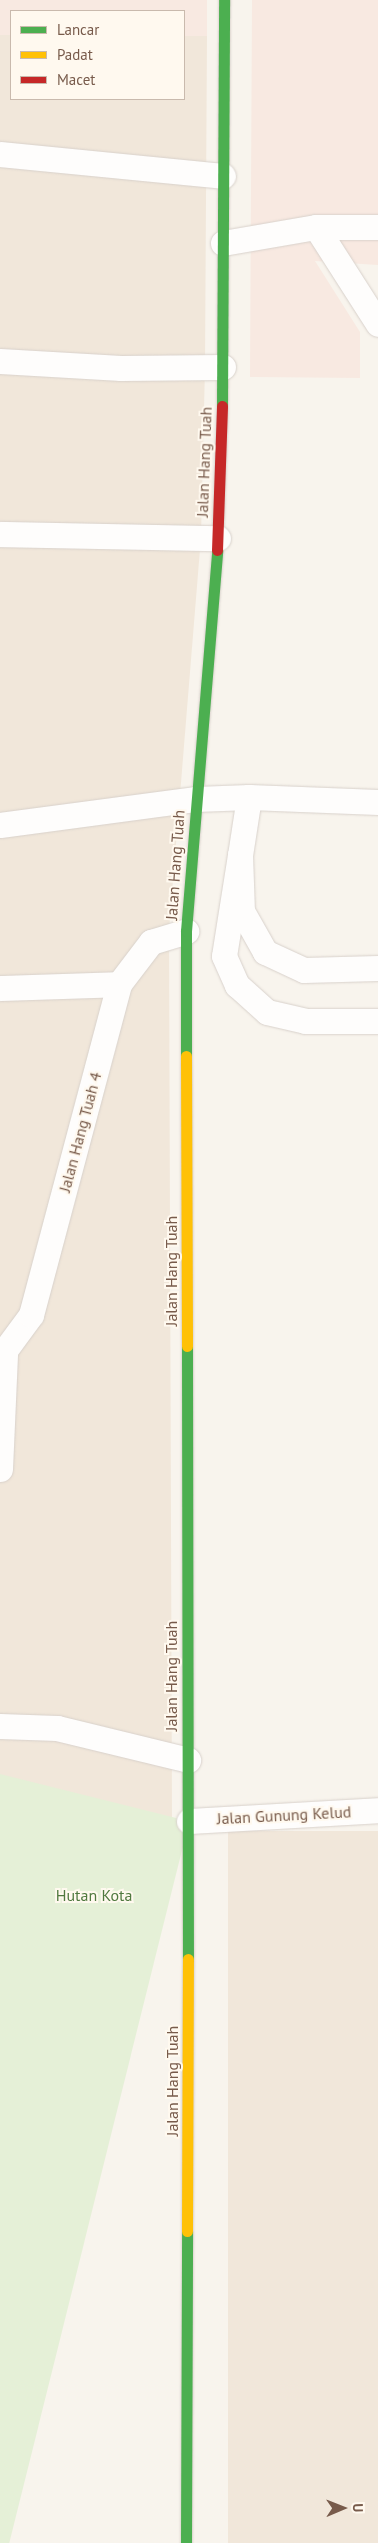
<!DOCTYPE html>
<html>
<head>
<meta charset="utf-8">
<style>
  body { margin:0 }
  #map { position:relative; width:378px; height:2543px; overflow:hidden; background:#f8f4ed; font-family:"PT Sans",sans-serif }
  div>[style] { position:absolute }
  .residential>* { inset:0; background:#f1e7da; transform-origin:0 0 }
  .commercial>* { inset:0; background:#f8e9e1 }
  .green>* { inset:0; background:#e5f0d7; transform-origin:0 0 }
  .roads { filter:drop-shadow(0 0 1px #d8d1cb) drop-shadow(0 0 1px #d8d1cb) }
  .street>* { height:25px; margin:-12.5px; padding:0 12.5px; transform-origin:12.5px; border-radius:12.5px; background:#fefdfc }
  .fast>* { height:11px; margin:-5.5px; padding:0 5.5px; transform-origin:5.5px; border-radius:5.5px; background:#4caf50 }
  .slow>* { height:11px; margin:-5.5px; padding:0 5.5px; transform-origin:5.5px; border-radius:5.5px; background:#ffc107 }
  .jam>* { height:11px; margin:-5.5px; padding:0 5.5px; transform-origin:5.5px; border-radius:5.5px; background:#c62828 }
  span { translate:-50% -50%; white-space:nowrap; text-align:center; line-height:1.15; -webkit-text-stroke:4px #fff9ef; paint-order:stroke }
  .street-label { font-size:16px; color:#785b4b }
  .park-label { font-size:16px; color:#50793f }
  .legend { position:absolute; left:10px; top:10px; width:175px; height:90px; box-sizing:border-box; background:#fff9ef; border:1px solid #c9baad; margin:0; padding:6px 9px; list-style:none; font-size:15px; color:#785b4b }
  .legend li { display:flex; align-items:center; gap:10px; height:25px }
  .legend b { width:25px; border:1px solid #c9baad }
  .north { position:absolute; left:318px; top:2483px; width:50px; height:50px; -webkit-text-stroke:4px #fff9ef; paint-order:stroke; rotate:89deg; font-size:14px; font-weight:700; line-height:20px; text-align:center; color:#785b4b }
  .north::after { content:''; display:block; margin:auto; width:18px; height:22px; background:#785b4b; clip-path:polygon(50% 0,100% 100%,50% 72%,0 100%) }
</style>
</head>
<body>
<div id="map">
  <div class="residential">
    <i style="clip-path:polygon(0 35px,11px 35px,11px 99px,184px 99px,184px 36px,207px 36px,205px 367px,201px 537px,169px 930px,172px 1821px,0 2013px)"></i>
    <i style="left:378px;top:1831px;width:712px;height:150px;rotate:90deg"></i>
  </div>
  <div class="commercial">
    <i style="clip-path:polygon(0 0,207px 0,207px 36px,184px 36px,184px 11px,11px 11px,11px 35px,0 35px)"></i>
    <i style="clip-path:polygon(252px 0,378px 0,378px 265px,315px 261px,360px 332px,360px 378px,250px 377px)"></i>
  </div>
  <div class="green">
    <i style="left:0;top:1774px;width:195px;height:769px;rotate:14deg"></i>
  </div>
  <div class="roads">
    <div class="street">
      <i style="left:0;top:154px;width:224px;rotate:5.6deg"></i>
      <i style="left:316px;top:227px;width:115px;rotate:57.4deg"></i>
      <i style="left:223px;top:243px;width:94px;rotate:-9.8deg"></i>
      <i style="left:316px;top:227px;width:62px"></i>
      <i style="left:0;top:361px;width:121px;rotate:3.3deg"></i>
      <i style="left:121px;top:368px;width:102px;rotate:-0.6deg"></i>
      <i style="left:0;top:534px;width:218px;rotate:1.1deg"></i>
      <i style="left:249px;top:797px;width:59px;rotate:98.8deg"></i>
      <i style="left:240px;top:855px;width:56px;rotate:88deg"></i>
      <i style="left:242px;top:911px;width:47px;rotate:60.7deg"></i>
      <i style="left:265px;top:952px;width:43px;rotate:24.8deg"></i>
      <i style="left:304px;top:970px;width:74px;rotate:-1.5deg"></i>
      <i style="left:0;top:825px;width:198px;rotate:-7.6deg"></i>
      <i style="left:196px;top:799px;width:53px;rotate:-2.2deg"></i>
      <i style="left:249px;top:797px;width:129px;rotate:2.2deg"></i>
      <i style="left:240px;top:855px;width:102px;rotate:99deg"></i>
      <i style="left:224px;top:956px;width:32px;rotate:66deg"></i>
      <i style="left:237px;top:985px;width:40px;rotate:42deg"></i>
      <i style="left:267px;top:1012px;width:39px;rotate:13deg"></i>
      <i style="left:305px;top:1021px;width:73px"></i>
      <i style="left:0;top:988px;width:119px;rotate:-1.9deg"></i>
      <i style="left:0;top:1357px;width:52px;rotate:-53.6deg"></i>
      <i style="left:31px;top:1315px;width:342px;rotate:-75.1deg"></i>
      <i style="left:119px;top:984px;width:53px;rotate:-52.7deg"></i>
      <i style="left:151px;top:942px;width:37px;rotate:-17deg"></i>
      <i style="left:0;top:1469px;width:115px;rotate:-87.5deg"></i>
      <i style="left:0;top:1726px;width:57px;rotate:2deg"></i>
      <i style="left:57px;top:1728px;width:135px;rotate:13.7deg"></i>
      <i style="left:189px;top:1821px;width:189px;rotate:-3.3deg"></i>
    </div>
    <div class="fast">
      <i style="left:222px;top:406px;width:406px;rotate:-89.7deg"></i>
      <i style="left:186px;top:1056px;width:125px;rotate:-90deg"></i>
      <i style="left:186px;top:931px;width:382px;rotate:-85.3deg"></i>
      <i style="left:187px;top:1346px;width:613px;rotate:89.91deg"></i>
      <i style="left:186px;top:2543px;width:312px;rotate:-89.8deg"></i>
    </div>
    <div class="slow">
      <i style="left:186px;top:1056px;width:290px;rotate:89.8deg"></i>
      <i style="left:187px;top:2231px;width:272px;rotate:-89.8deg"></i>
    </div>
    <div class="jam">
      <i style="left:217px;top:550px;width:144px;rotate:-88deg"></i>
    </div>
  </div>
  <div class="street-label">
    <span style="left:204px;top:462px;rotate:-88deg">Jalan Hang Tuah</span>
    <span style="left:175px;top:865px;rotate:-86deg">Jalan Hang Tuah</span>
    <span style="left:80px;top:1132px;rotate:-75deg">Jalan Hang Tuah 4</span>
    <span style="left:171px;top:1271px;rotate:-90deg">Jalan Hang Tuah</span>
    <span style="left:171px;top:1676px;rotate:-90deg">Jalan Hang Tuah</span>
    <span style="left:284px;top:1815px;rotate:-3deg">Jalan Gunung Kelud</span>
    <span style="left:172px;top:2081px;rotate:-90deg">Jalan Hang Tuah</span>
  </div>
  <div class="park-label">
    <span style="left:94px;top:1895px">Hutan Kota</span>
  </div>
  <ul class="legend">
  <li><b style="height:6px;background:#4caf50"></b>Lancar</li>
  <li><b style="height:6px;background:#ffc107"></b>Padat</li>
  <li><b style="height:6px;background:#c62828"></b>Macet</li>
  </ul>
  <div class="north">U</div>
</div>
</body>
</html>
